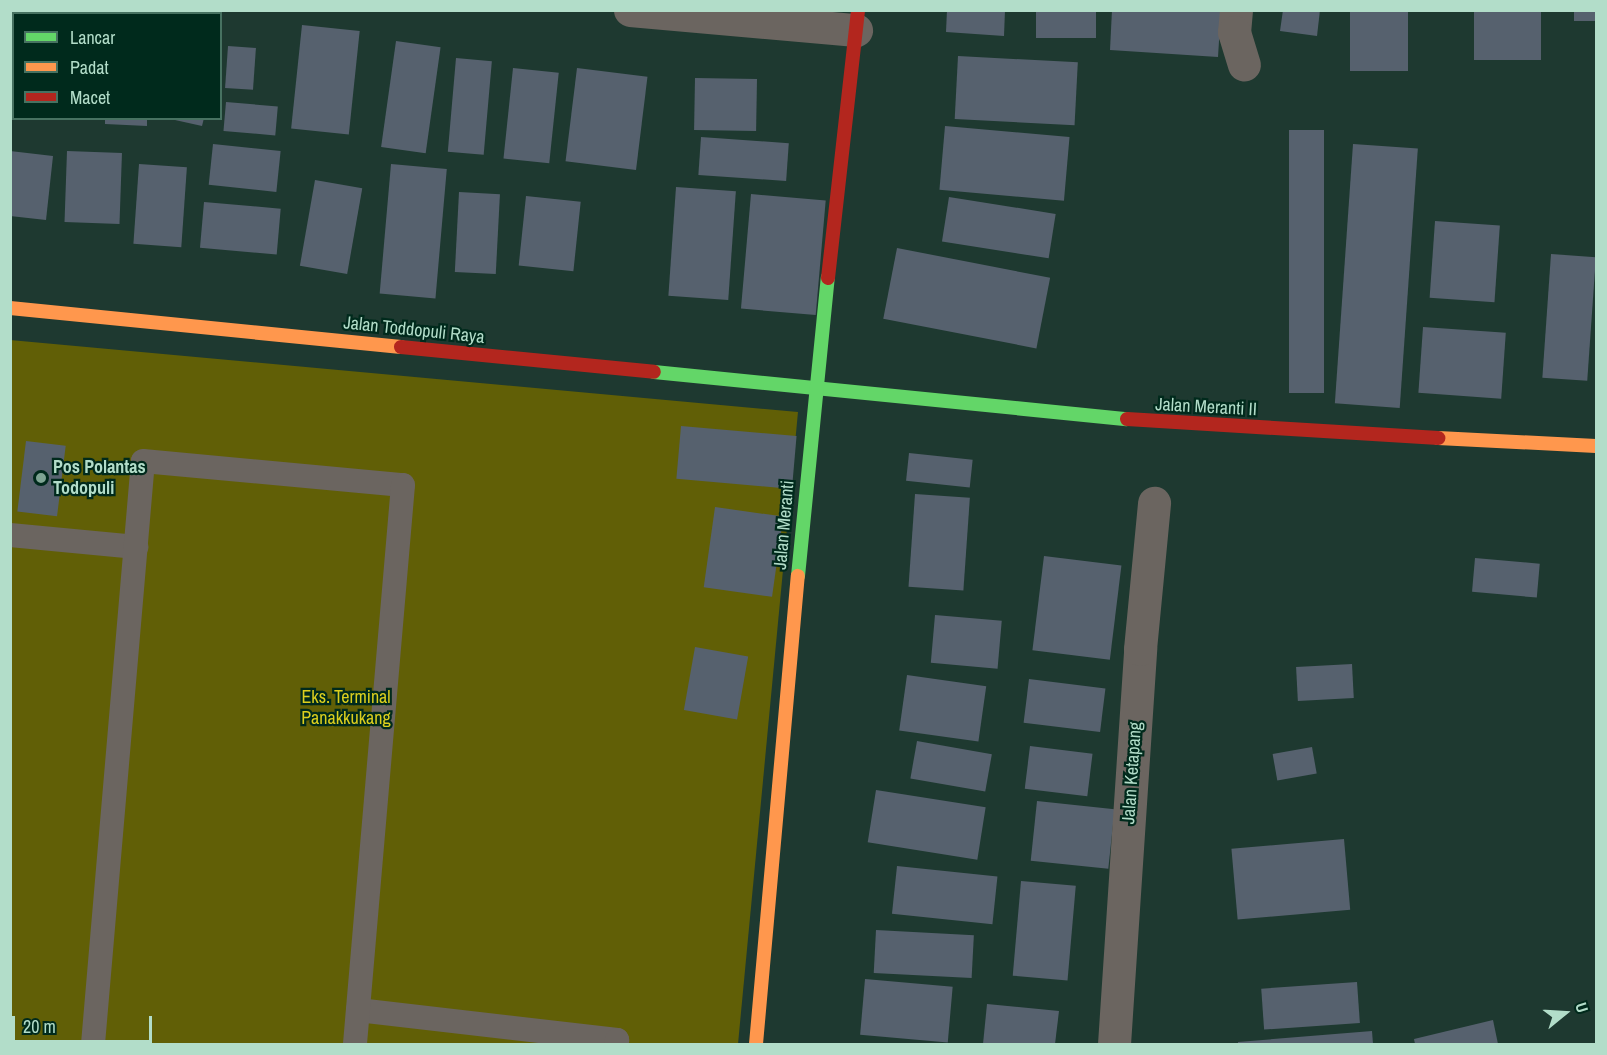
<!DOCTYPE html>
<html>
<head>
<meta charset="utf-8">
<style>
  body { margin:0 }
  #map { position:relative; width:1607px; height:1055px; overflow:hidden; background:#1e3930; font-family:"Archivo Narrow",sans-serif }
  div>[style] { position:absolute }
  .green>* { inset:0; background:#615f06 }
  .building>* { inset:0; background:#56616e; transform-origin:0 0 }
  .lane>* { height:24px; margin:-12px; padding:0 12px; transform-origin:12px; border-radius:12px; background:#6b6560 }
  .street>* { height:33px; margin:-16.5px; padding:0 16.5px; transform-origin:16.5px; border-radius:16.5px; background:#6b6560 }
  .fast>* { height:14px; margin:-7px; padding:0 7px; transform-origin:7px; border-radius:7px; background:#63d668 }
  .slow>* { height:14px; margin:-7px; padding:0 7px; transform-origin:7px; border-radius:7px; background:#ff974d }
  .jam>* { height:14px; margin:-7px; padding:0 7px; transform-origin:7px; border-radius:7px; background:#b3261e }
  .dots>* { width:16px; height:16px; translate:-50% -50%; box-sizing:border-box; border:3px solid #002a1c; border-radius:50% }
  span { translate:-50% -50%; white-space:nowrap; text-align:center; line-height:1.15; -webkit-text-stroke:4.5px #002a1c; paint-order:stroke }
  .street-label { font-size:18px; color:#b2ddc9 }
  .poi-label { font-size:18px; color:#b2ddc9; font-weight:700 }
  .left { translate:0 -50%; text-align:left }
  .park-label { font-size:18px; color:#dbcf1e }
  .frame { position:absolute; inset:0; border:12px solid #b2ddc9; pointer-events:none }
  .legend { position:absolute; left:12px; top:12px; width:210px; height:108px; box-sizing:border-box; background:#002a1c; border:2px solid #477261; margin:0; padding:8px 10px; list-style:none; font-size:18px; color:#b2ddc9 }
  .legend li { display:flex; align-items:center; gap:12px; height:30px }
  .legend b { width:30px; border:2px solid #477261 }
  .north { position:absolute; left:1535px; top:983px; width:60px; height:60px; -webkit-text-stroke:4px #002a1c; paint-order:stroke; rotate:72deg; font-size:16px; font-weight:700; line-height:24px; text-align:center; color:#b2ddc9 }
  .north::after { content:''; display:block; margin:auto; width:21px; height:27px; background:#b2ddc9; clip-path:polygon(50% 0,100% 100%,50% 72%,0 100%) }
  .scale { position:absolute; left:12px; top:1016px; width:140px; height:27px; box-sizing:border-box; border:3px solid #b2ddc9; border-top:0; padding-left:8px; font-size:18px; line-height:21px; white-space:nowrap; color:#b2ddc9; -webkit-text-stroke:4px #002a1c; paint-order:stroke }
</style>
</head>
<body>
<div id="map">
  <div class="green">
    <i style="clip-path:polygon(10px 340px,798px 412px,738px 1044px,11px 1044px)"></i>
  </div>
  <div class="building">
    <i style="clip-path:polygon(10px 10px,33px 10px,14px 14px,14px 87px)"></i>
    <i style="left:47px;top:10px;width:42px;height:4px"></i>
    <i style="clip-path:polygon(123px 10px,161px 10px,123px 14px)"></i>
    <i style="clip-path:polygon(947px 10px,1005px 10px,1004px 36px,946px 32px)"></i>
    <i style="left:1036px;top:10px;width:60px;height:28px"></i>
    <i style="clip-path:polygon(1112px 10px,1221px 10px,1218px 57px,1110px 50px)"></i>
    <i style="clip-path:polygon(1283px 10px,1320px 10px,1317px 36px,1280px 31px)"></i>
    <i style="left:1350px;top:10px;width:58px;height:61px"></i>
    <i style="left:1474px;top:10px;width:67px;height:50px"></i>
    <i style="left:1574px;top:10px;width:22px;height:11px"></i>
    <i style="left:302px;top:25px;width:58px;height:104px;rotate:6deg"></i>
    <i style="left:396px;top:41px;width:45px;height:107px;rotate:8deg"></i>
    <i style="left:228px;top:46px;width:28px;height:42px;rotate:4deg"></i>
    <i style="left:958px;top:56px;width:120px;height:63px;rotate:3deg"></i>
    <i style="left:456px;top:58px;width:36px;height:94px;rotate:5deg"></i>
    <i style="left:513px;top:68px;width:46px;height:91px;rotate:6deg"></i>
    <i style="left:577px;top:68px;width:71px;height:94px;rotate:7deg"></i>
    <i style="left:695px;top:78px;width:62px;height:52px;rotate:1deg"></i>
    <i style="left:226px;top:102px;width:52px;height:29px;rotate:5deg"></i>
    <i style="clip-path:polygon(105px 118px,147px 118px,147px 126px,105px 124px)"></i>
    <i style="clip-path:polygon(166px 118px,204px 118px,202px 126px)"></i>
    <i style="left:945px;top:126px;width:125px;height:64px;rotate:5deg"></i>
    <i style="left:1289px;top:130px;width:35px;height:263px"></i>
    <i style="left:701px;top:137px;width:88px;height:38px;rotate:4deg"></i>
    <i style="left:213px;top:144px;width:68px;height:41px;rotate:6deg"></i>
    <i style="left:1353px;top:144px;width:65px;height:260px;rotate:4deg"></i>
    <i style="clip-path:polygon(10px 151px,53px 156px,46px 220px,10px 216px)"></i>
    <i style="left:67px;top:151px;width:55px;height:71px;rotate:2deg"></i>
    <i style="left:139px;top:164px;width:48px;height:80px;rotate:4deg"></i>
    <i style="left:391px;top:164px;width:56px;height:130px;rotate:5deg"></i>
    <i style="left:315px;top:180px;width:48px;height:87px;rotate:10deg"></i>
    <i style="left:676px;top:187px;width:60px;height:109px;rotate:4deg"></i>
    <i style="left:459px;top:192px;width:41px;height:80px;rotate:3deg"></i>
    <i style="left:751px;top:194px;width:75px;height:115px;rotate:5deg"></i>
    <i style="left:526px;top:196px;width:55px;height:70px;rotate:6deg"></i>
    <i style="left:949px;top:197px;width:108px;height:45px;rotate:9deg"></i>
    <i style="left:204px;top:202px;width:77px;height:46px;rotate:5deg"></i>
    <i style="left:1435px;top:221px;width:65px;height:77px;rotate:4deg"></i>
    <i style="left:897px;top:248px;width:156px;height:72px;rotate:11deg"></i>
    <i style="left:1551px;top:254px;width:45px;height:124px;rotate:4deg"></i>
    <i style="left:1423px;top:327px;width:83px;height:66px;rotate:4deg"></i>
    <i style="left:681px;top:426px;width:116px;height:53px;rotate:5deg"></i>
    <i style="left:26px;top:441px;width:40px;height:71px;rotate:7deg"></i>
    <i style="left:909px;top:453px;width:64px;height:28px;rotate:6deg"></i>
    <i style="left:915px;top:494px;width:55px;height:93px;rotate:4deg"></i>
    <i style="left:715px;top:507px;width:69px;height:81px;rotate:8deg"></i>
    <i style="left:1044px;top:556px;width:78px;height:95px;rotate:7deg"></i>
    <i style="left:1475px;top:558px;width:65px;height:34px;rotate:5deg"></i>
    <i style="left:935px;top:615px;width:67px;height:48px;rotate:5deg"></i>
    <i style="left:695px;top:647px;width:54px;height:64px;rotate:10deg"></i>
    <i style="left:1352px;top:664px;width:34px;height:56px;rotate:87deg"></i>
    <i style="left:907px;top:675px;width:80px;height:56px;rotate:8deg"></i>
    <i style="left:1029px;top:679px;width:77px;height:44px;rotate:7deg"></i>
    <i style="left:917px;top:741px;width:76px;height:38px;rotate:10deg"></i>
    <i style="left:1030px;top:746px;width:63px;height:43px;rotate:7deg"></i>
    <i style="left:1312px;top:747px;width:27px;height:40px;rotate:80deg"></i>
    <i style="left:876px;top:790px;width:111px;height:53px;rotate:9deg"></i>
    <i style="left:1037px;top:801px;width:78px;height:60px;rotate:6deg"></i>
    <i style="left:1344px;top:839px;width:71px;height:113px;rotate:85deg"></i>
    <i style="left:897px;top:866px;width:101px;height:48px;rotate:6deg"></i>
    <i style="left:1021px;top:881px;width:55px;height:95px;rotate:5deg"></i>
    <i style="left:876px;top:930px;width:98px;height:43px;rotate:3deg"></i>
    <i style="left:865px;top:979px;width:88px;height:56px;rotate:5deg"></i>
    <i style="left:1357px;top:982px;width:41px;height:96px;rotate:86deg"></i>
    <i style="clip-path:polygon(987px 1004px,1059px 1011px,1055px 1044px,983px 1044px)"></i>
    <i style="clip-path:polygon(1493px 1020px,1498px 1044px,1415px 1044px,1414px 1039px)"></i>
    <i style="clip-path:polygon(1372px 1031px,1373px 1044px,1238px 1044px,1238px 1042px)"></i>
  </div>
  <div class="lane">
    <i style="left:10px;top:535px;width:127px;rotate:5.4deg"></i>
    <i style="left:358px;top:1010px;width:261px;rotate:6.6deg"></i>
    <i style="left:617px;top:1040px;width:4px;rotate:104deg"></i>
    <i style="left:93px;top:1044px;width:585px;rotate:-85.1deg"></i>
    <i style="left:143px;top:461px;width:261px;rotate:5.3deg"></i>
    <i style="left:403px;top:485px;width:561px;rotate:94.91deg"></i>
  </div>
  <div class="street">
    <i style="left:630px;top:10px;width:227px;rotate:5.1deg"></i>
    <i style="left:1236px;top:10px;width:22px;rotate:95deg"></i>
    <i style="left:1234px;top:32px;width:34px;rotate:73deg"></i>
    <i style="left:1114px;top:1044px;width:396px;rotate:-86.2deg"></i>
    <i style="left:1140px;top:649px;width:147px;rotate:-84.5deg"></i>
  </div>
  <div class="fast">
    <i style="left:654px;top:372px;width:475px;rotate:5.7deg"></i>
    <i style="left:798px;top:576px;width:300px;rotate:-84.3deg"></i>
  </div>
  <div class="slow">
    <i style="left:10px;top:308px;width:393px;rotate:5.7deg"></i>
    <i style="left:1438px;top:438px;width:158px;rotate:2.9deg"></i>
    <i style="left:756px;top:1044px;width:470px;rotate:-84.9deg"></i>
  </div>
  <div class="jam">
    <i style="left:828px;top:278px;width:270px;rotate:-83.6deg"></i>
    <i style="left:401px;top:347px;width:254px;rotate:5.6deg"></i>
    <i style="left:1127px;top:419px;width:312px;rotate:3.5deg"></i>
  </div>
  <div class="dots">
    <i style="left:41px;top:478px;background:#7ea493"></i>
  </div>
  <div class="street-label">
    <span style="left:414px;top:330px;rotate:6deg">Jalan Toddopuli Raya</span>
    <span style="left:1206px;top:407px;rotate:3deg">Jalan Meranti II</span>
    <span style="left:784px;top:525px;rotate:-85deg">Jalan Meranti</span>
    <span style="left:1132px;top:773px;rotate:-86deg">Jalan Ketapang</span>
  </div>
  <div class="poi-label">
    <span class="left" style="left:53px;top:478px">Pos Polantas<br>Todopuli</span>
  </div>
  <div class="park-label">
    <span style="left:346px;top:708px">Eks. Terminal<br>Panakkukang</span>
  </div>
  <div class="frame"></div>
  <ul class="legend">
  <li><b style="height:8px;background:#63d668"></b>Lancar</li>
  <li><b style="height:8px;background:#ff974d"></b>Padat</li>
  <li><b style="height:8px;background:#b3261e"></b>Macet</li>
  </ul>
  <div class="north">U</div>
  <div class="scale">20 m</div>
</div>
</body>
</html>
